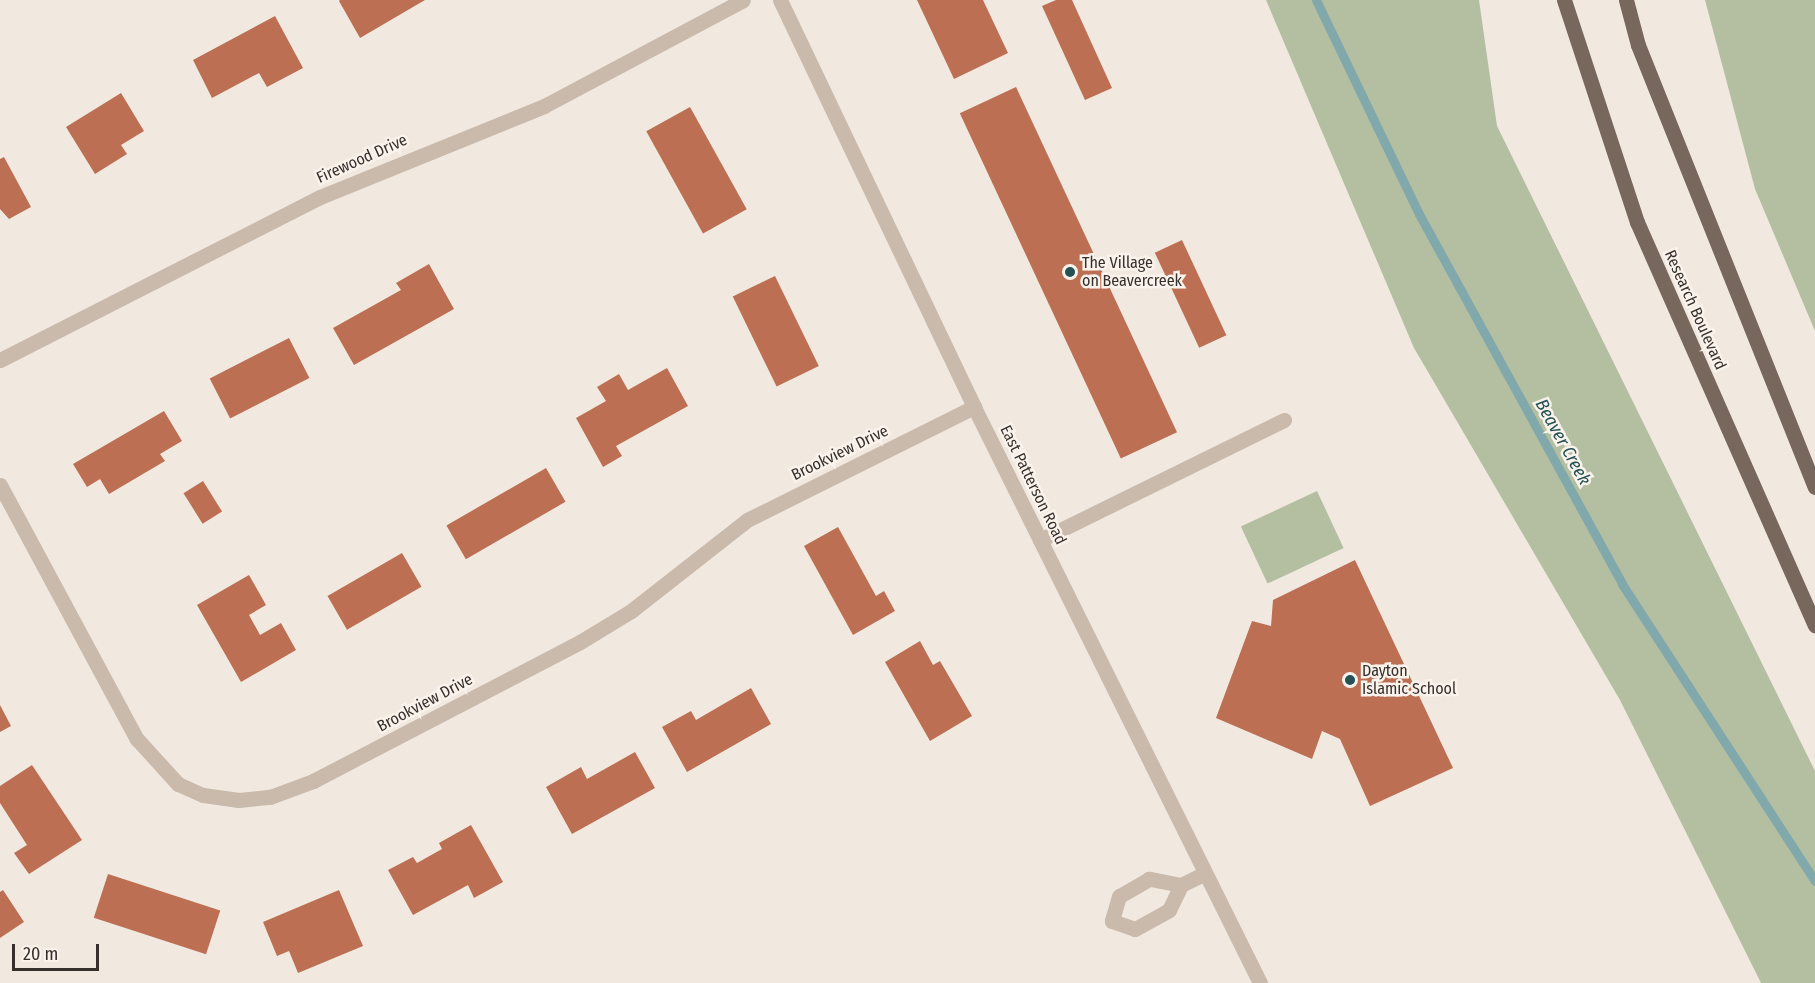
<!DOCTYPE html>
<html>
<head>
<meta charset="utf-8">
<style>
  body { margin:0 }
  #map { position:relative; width:1815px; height:983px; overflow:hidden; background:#f1e9e0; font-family:"Fira Sans Condensed",sans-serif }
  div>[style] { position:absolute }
  .green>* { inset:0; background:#b4bfa1; transform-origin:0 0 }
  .stream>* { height:9px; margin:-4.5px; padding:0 4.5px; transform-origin:4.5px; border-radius:4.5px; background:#81a9ac }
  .building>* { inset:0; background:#bc6f52; transform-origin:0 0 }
  .minor>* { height:15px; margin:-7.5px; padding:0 7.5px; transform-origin:7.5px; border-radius:7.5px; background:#c9baac }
  .major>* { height:15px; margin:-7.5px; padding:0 7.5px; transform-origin:7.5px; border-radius:7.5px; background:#78675d }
  .dots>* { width:16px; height:16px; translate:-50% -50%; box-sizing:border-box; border:3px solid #f9f3ec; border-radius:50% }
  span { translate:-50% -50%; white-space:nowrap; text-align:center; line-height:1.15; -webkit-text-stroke:5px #f9f3ec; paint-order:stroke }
  .street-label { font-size:16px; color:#372f2b }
  .poi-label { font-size:16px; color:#372f2b }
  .left { translate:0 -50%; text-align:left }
  .water-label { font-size:18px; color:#235156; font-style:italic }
  .scale { position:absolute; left:12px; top:944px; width:87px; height:27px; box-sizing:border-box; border:3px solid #372f2b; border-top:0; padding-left:8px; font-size:18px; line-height:21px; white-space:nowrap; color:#372f2b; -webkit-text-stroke:4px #f9f3ec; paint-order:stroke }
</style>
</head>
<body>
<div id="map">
  <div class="green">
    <i style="clip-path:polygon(1266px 0,1479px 0,1497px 126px,1815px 771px,1815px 983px,1761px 983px,1620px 700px,1414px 348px)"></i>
    <i style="clip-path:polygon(1705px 0,1815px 0,1815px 331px,1755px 189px)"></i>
    <i style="left:1317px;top:491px;width:63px;height:84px;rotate:65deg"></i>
  </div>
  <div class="stream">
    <i style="left:1316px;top:0;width:237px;rotate:64.3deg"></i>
    <i style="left:1419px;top:214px;width:422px;rotate:61.2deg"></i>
    <i style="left:1622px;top:584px;width:354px;rotate:57deg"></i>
  </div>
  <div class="building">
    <i style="clip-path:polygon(425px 0,360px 38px,339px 1px,340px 0)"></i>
    <i style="clip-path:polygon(917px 0,983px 0,1008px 53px,954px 79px)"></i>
    <i style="clip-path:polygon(1056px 0,1072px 0,1112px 88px,1085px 100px,1042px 6px)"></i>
    <i style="clip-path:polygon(275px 16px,303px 68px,267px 87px,259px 73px,212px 98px,193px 60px)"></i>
    <i style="left:1016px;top:87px;width:381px;height:62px;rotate:65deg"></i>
    <i style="clip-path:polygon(121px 93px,144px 131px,121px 145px,127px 154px,95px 174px,66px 127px)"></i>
    <i style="left:690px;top:107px;width:117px;height:50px;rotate:61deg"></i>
    <i style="clip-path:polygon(4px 157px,31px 207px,9px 219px,0 209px,0 159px)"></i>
    <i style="left:1182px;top:240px;width:105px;height:30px;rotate:65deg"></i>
    <i style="clip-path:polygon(429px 264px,454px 309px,354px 365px,333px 328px,401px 290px,396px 283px)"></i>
    <i style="left:775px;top:276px;width:100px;height:47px;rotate:64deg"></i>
    <i style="left:289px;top:338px;width:45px;height:89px;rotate:63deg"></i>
    <i style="clip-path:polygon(667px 368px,688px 406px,616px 446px,622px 456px,603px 467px,576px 418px,606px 401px,597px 387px,619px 374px,628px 390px)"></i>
    <i style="clip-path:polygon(164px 411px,182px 441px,160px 454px,165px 461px,109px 494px,100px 479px,87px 487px,73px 464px)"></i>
    <i style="left:546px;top:468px;width:39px;height:115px;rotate:60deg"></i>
    <i style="left:203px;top:481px;width:36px;height:23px;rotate:58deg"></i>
    <i style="clip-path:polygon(838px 527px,876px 596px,884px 591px,895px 611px,853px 635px,804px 546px)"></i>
    <i style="left:402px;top:553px;width:39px;height:86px;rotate:60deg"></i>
    <i style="clip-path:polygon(1355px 560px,1453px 768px,1370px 806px,1340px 739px,1322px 731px,1312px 759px,1216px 718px,1252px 621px,1271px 626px,1273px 600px)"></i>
    <i style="clip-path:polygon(249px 575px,266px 605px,249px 615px,260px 635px,281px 623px,296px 650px,241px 682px,197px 605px)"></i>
    <i style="clip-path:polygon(920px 641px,933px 665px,940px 661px,972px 716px,930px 741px,885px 662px)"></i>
    <i style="clip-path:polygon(751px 688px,771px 724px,687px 772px,662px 727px,691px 711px,696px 720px)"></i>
    <i style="clip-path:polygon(0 705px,11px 726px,0 732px)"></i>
    <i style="clip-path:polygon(635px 752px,655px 788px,572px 834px,546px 787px,581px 767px,587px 779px)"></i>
    <i style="clip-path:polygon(32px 765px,82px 840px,29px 874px,14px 853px,27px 845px,0 803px,0 786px)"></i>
    <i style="clip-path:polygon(471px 825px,503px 882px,474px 898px,468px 885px,413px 915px,388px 870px,413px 857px,417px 863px,442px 849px,439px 843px)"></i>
    <i style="left:108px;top:874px;width:118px;height:46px;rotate:18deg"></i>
    <i style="clip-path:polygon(3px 890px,24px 922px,0 938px,0 892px)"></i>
    <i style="clip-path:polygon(339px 890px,363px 946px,298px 973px,289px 951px,277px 956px,263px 922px)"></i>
  </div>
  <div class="minor">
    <i style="left:780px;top:0;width:451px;rotate:64.5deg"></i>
    <i style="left:974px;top:407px;width:643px;rotate:63.59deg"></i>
    <i style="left:0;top:360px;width:359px;rotate:-27deg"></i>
    <i style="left:320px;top:197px;width:242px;rotate:-22.1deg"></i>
    <i style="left:544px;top:106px;width:225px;rotate:-28deg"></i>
    <i style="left:0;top:485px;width:289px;rotate:61.7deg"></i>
    <i style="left:137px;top:739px;width:61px;rotate:47.7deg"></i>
    <i style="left:178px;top:784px;width:27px;rotate:24deg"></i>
    <i style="left:203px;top:795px;width:36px;rotate:8deg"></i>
    <i style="left:239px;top:800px;width:31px;rotate:-6deg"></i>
    <i style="left:270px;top:797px;width:46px;rotate:-20.4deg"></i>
    <i style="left:313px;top:781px;width:301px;rotate:-27.5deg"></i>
    <i style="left:580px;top:642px;width:60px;rotate:-31.3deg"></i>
    <i style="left:631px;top:611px;width:147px;rotate:-38.1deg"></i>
    <i style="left:747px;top:520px;width:254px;rotate:-26.5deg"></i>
    <i style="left:1040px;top:540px;width:272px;rotate:-26.2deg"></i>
    <i style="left:1181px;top:885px;width:33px;rotate:-169deg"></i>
    <i style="left:1149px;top:879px;width:34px;rotate:150deg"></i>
    <i style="left:1119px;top:896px;width:26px;rotate:106deg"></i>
    <i style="left:1112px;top:921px;width:24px;rotate:19deg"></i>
    <i style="left:1135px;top:929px;width:39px;rotate:-29deg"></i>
    <i style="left:1169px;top:910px;width:28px;rotate:-64deg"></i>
    <i style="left:1181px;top:885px;width:25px;rotate:-26deg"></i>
  </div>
  <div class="major">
    <i style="left:1564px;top:0;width:234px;rotate:71.8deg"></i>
    <i style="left:1637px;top:222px;width:441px;rotate:66.2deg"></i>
    <i style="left:1626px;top:0;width:47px;rotate:75.1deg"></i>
    <i style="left:1638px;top:45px;width:476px;rotate:68.2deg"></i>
  </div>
  <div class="dots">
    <i style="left:1070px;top:272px;background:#235156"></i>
    <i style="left:1350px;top:680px;background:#235156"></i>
  </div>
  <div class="street-label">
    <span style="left:362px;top:159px;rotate:-24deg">Firewood Drive</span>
    <span style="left:1695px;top:310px;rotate:66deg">Research Boulevard</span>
    <span style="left:840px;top:453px;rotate:-26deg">Brookview Drive</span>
    <span style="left:1033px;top:485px;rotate:64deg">East Patterson Road</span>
    <span style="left:425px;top:703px;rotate:-28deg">Brookview Drive</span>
  </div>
  <div class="poi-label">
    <span class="left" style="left:1082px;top:272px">The Village<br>on Beavercreek</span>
    <span class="left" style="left:1362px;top:680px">Dayton<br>Islamic School</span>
  </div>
  <div class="water-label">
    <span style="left:1563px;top:442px;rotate:61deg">Beaver Creek</span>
  </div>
  <div class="scale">20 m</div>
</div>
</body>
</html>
